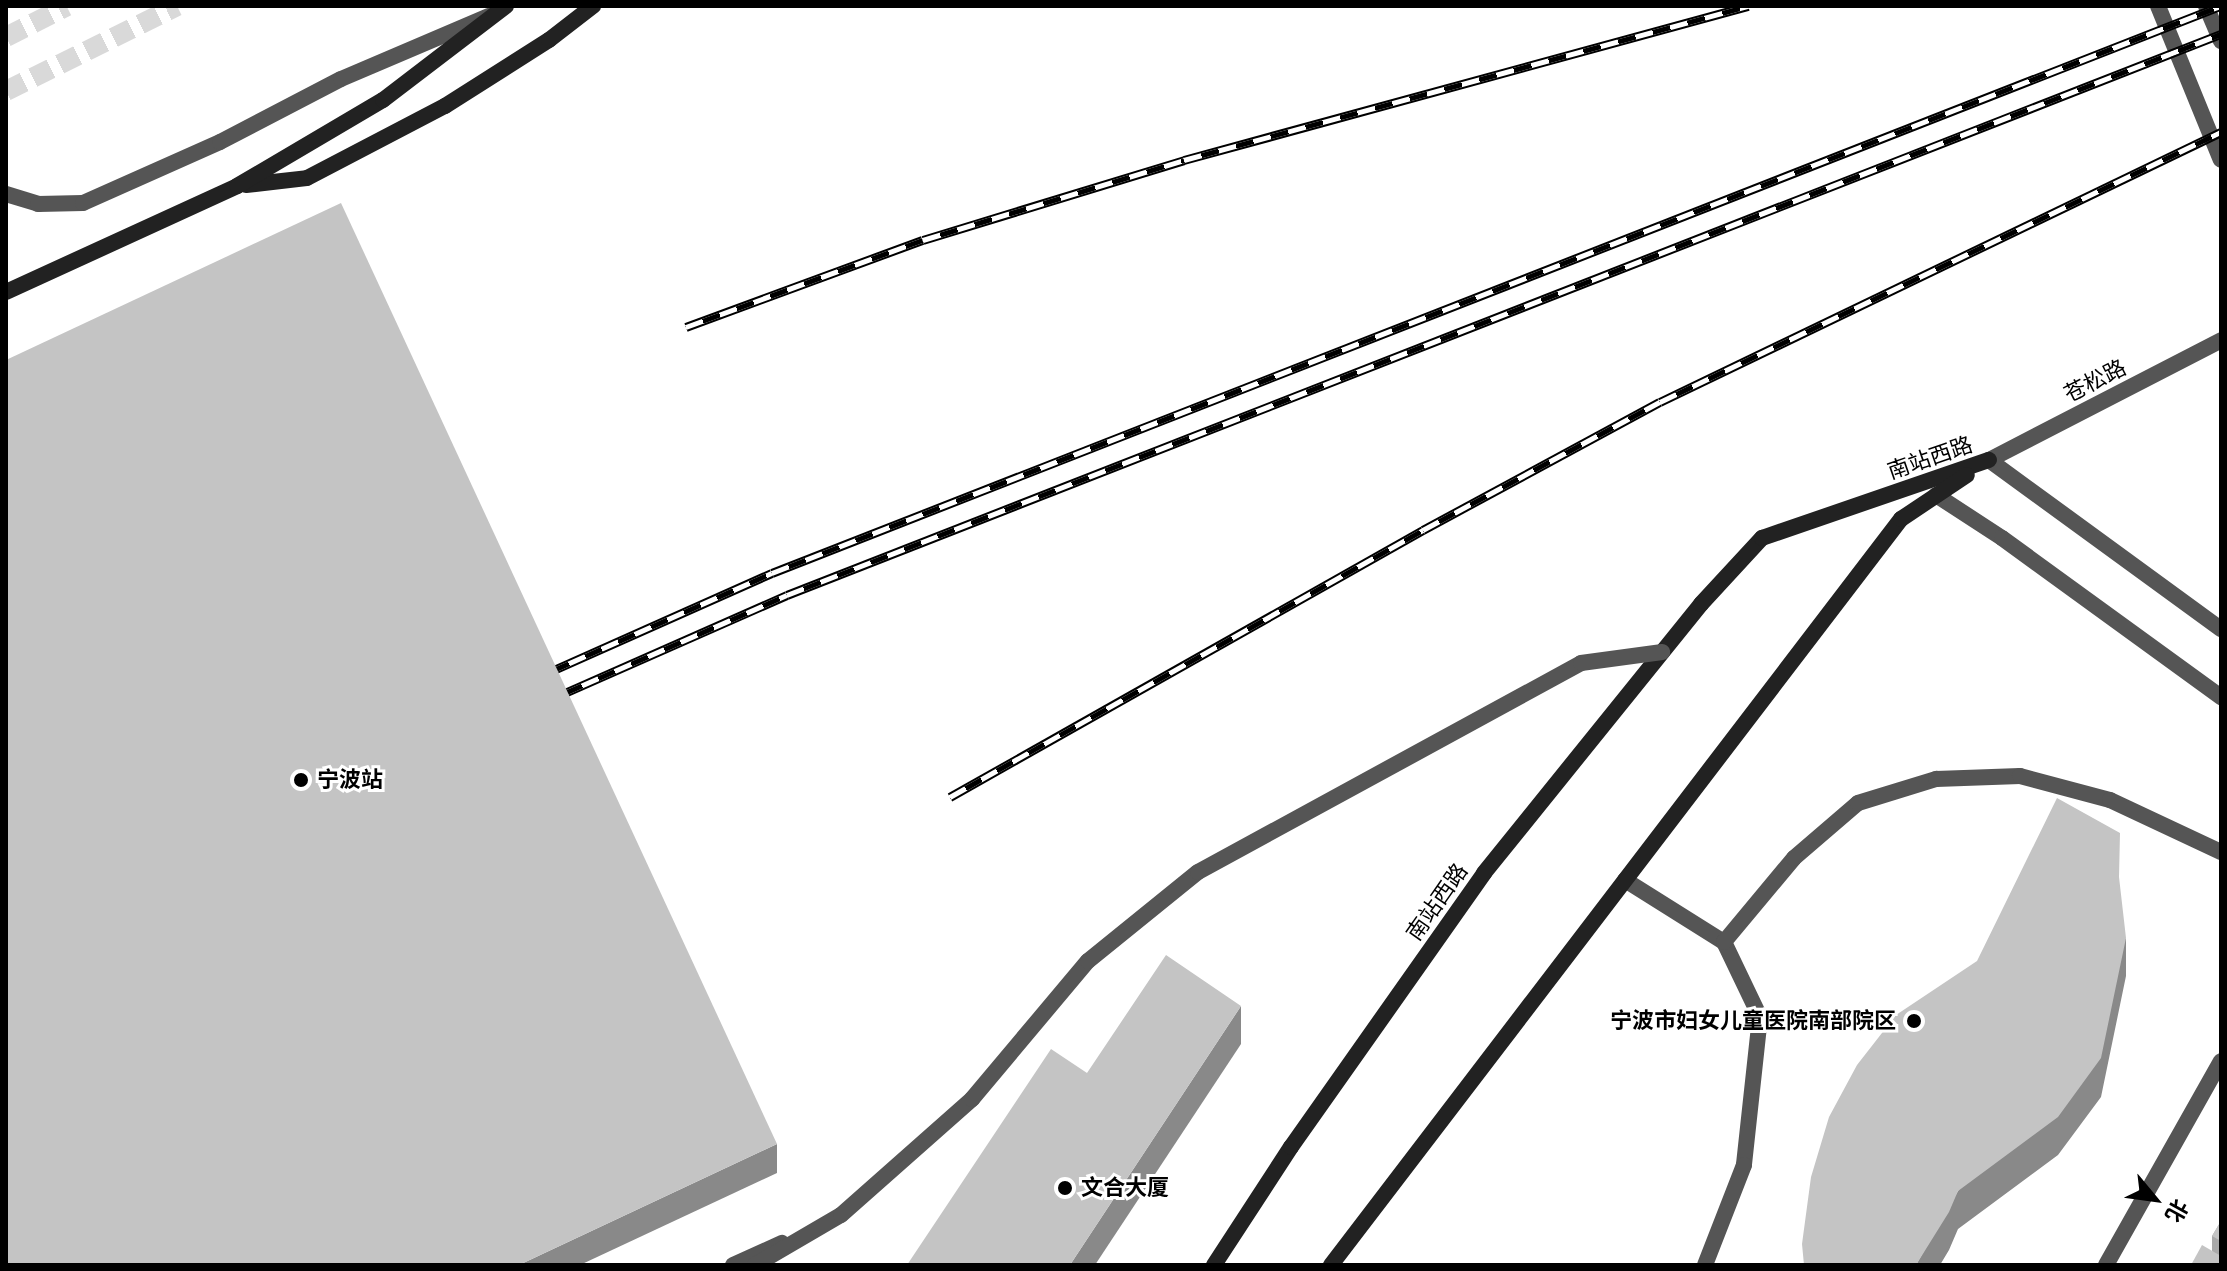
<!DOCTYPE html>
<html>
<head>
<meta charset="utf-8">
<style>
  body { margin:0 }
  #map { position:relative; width:2227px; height:1271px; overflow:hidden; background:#fff; font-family:Rubik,"Noto Sans SC",sans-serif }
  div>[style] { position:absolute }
  .primary-tunnel>* { height:20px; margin-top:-10px; transform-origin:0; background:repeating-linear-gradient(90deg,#d9d9d9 0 20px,transparent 0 30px) }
  .service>* { height:16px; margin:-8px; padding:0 8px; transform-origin:8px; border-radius:8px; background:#555 }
  .minor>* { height:16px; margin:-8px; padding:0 8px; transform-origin:8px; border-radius:8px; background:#555 }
  .tertiary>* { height:16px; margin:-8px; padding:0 8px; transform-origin:8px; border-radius:8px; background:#555 }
  .secondary>* { height:16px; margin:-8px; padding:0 8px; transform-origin:8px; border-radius:8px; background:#222 }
  .rail>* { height:9px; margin-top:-4.5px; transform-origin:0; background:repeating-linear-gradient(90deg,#fff 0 18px,#000 0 36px); box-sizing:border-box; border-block:2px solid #000 }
  .service-bridge>* { height:16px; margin:-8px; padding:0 8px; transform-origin:8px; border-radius:8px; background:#555 }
  .wall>* { inset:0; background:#a9a9a9 }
  .shaded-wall>* { inset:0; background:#898989 }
  .building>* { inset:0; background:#c4c4c4 }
  .dots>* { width:22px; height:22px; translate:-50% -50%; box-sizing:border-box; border:4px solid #fff; border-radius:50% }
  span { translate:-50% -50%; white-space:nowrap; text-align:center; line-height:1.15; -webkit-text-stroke:6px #fff; paint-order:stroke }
  .street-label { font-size:22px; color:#000 }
  .poi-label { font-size:22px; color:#000; font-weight:700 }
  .left { translate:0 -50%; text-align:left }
  .right { translate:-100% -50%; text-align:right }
  .frame { position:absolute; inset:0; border:8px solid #000; pointer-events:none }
  .north { position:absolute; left:2115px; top:1159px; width:80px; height:80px; -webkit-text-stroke:6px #fff; paint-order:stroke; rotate:119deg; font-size:22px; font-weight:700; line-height:32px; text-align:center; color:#000 }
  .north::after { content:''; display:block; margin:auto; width:28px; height:36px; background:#000; clip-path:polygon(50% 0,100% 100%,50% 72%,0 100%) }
</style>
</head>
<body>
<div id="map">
  <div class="primary-tunnel">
    <i style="left:6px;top:37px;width:68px;rotate:-26.9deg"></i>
    <i style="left:6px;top:91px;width:191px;rotate:-26.4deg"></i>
  </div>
  <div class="service">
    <i style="left:6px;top:194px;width:34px;rotate:17deg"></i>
    <i style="left:38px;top:204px;width:45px;rotate:-1.3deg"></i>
    <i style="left:83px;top:203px;width:150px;rotate:-24deg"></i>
    <i style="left:220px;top:142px;width:136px;rotate:-27.5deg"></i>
    <i style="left:341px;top:79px;width:161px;rotate:-23.1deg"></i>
    <i style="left:1625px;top:880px;width:117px;rotate:32.1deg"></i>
    <i style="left:1724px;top:942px;width:83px;rotate:64.4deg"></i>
    <i style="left:1760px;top:1017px;width:149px;rotate:96.2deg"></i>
    <i style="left:1744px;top:1165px;width:107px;rotate:111.3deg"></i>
    <i style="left:1724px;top:942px;width:109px;rotate:-50.2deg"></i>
    <i style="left:1794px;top:858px;width:84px;rotate:-40.7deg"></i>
    <i style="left:1858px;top:803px;width:82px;rotate:-17.1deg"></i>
    <i style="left:1936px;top:779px;width:84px;rotate:-2deg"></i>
    <i style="left:2020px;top:776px;width:93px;rotate:14.9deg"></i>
    <i style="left:2110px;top:800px;width:123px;rotate:25.1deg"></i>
    <i style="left:733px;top:1265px;width:54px;rotate:-24.2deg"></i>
    <i style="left:2106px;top:1265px;width:234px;rotate:-60.6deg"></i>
  </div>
  <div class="minor">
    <i style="left:1989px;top:460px;width:261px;rotate:-27.3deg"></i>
  </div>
  <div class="tertiary">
    <i style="left:2158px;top:6px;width:166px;rotate:67.8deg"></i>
    <i style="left:2206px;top:6px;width:38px;rotate:67deg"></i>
    <i style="left:1989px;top:460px;width:287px;rotate:36.1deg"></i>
    <i style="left:1936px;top:495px;width:79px;rotate:33.1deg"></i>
    <i style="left:2002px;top:538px;width:271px;rotate:36deg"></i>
  </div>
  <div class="secondary">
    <i style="left:246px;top:185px;width:61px;rotate:-6.5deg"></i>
    <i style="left:307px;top:178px;width:156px;rotate:-27.6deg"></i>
    <i style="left:445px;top:106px;width:123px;rotate:-32.4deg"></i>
    <i style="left:549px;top:40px;width:56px;rotate:-37.7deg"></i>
    <i style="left:6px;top:292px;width:254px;rotate:-24.6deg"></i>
    <i style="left:237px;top:186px;width:169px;rotate:-30.5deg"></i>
    <i style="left:383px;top:100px;width:155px;rotate:-37.4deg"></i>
    <i style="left:1214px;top:1265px;width:141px;rotate:-56.9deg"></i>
    <i style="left:1291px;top:1147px;width:335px;rotate:-54.8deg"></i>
    <i style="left:1484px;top:873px;width:346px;rotate:-51.1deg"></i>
    <i style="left:1701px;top:604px;width:90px;rotate:-47.3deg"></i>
    <i style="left:1762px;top:538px;width:240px;rotate:-19deg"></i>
    <i style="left:1331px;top:1265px;width:939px;rotate:-52.62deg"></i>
    <i style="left:1901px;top:519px;width:79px;rotate:-33.7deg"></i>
  </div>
  <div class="rail">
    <i style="left:686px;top:327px;width:252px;rotate:-20.2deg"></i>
    <i style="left:923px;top:240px;width:273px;rotate:-17deg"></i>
    <i style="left:1184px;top:160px;width:585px;rotate:-15.27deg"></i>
    <i style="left:536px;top:678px;width:258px;rotate:-24deg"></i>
    <i style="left:772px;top:573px;width:1555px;rotate:-21.38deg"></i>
    <i style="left:549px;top:700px;width:260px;rotate:-23.8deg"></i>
    <i style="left:787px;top:595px;width:1540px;rotate:-21.37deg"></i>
    <i style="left:950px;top:797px;width:543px;rotate:-29.44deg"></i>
    <i style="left:1423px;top:530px;width:269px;rotate:-28.4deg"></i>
    <i style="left:1660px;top:402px;width:623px;rotate:-25.7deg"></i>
  </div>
  <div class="service-bridge">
    <i style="left:755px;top:1265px;width:99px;rotate:-30.2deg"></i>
    <i style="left:841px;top:1215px;width:175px;rotate:-41.5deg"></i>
    <i style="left:972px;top:1099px;width:180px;rotate:-50deg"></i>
    <i style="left:1088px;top:961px;width:141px;rotate:-39deg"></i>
    <i style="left:1198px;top:872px;width:436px;rotate:-28.6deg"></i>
    <i style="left:1581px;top:663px;width:82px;rotate:-7.7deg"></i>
  </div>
  <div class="wall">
    <i style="clip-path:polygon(2221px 1221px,2221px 1265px,2212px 1251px,2212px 1236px)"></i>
  </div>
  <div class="shaded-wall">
    <i style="clip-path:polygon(2126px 938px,2126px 976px,2101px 1097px,2058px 1155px,1958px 1229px,1949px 1250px,1940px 1265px,1916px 1265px,1958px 1191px)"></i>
    <i style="clip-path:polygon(1241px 1006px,1241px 1044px,1095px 1265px,1070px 1265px)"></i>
    <i style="clip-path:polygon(777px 1144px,777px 1173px,580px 1265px,519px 1265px)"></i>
  </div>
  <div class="building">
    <i style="clip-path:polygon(341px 203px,777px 1144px,519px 1265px,6px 1265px,6px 360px)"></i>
    <i style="clip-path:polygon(2057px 798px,2120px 833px,2119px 877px,2126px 938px,2101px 1058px,2058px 1117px,1958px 1191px,1949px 1212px,1916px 1265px,1804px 1265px,1802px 1244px,1811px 1177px,1829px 1117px,1857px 1065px,1896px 1015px,1977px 961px)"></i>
    <i style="clip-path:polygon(1166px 955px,1241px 1006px,1070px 1265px,907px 1265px,1051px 1049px,1087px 1073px)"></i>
    <i style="clip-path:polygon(2221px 1221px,2221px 1241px,2212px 1236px)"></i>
    <i style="clip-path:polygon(2202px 1245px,2221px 1256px,2221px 1265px,2191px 1265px)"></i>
  </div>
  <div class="dots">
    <i style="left:301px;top:780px;background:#000"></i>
    <i style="left:1914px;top:1021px;background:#000"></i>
    <i style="left:1065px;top:1188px;background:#000"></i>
  </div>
  <div class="street-label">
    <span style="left:2095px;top:381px;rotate:-27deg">苍松路</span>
    <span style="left:1930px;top:458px;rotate:-19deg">南站西路</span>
    <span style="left:1437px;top:902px;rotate:-55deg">南站西路</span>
  </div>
  <div class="poi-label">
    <span class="left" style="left:317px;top:780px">宁波站</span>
    <span class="right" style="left:1896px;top:1021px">宁波市妇女儿童医院南部院区</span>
    <span class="left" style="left:1081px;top:1188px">文合大厦</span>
  </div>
  <div class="frame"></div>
  <div class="north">北</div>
</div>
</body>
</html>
